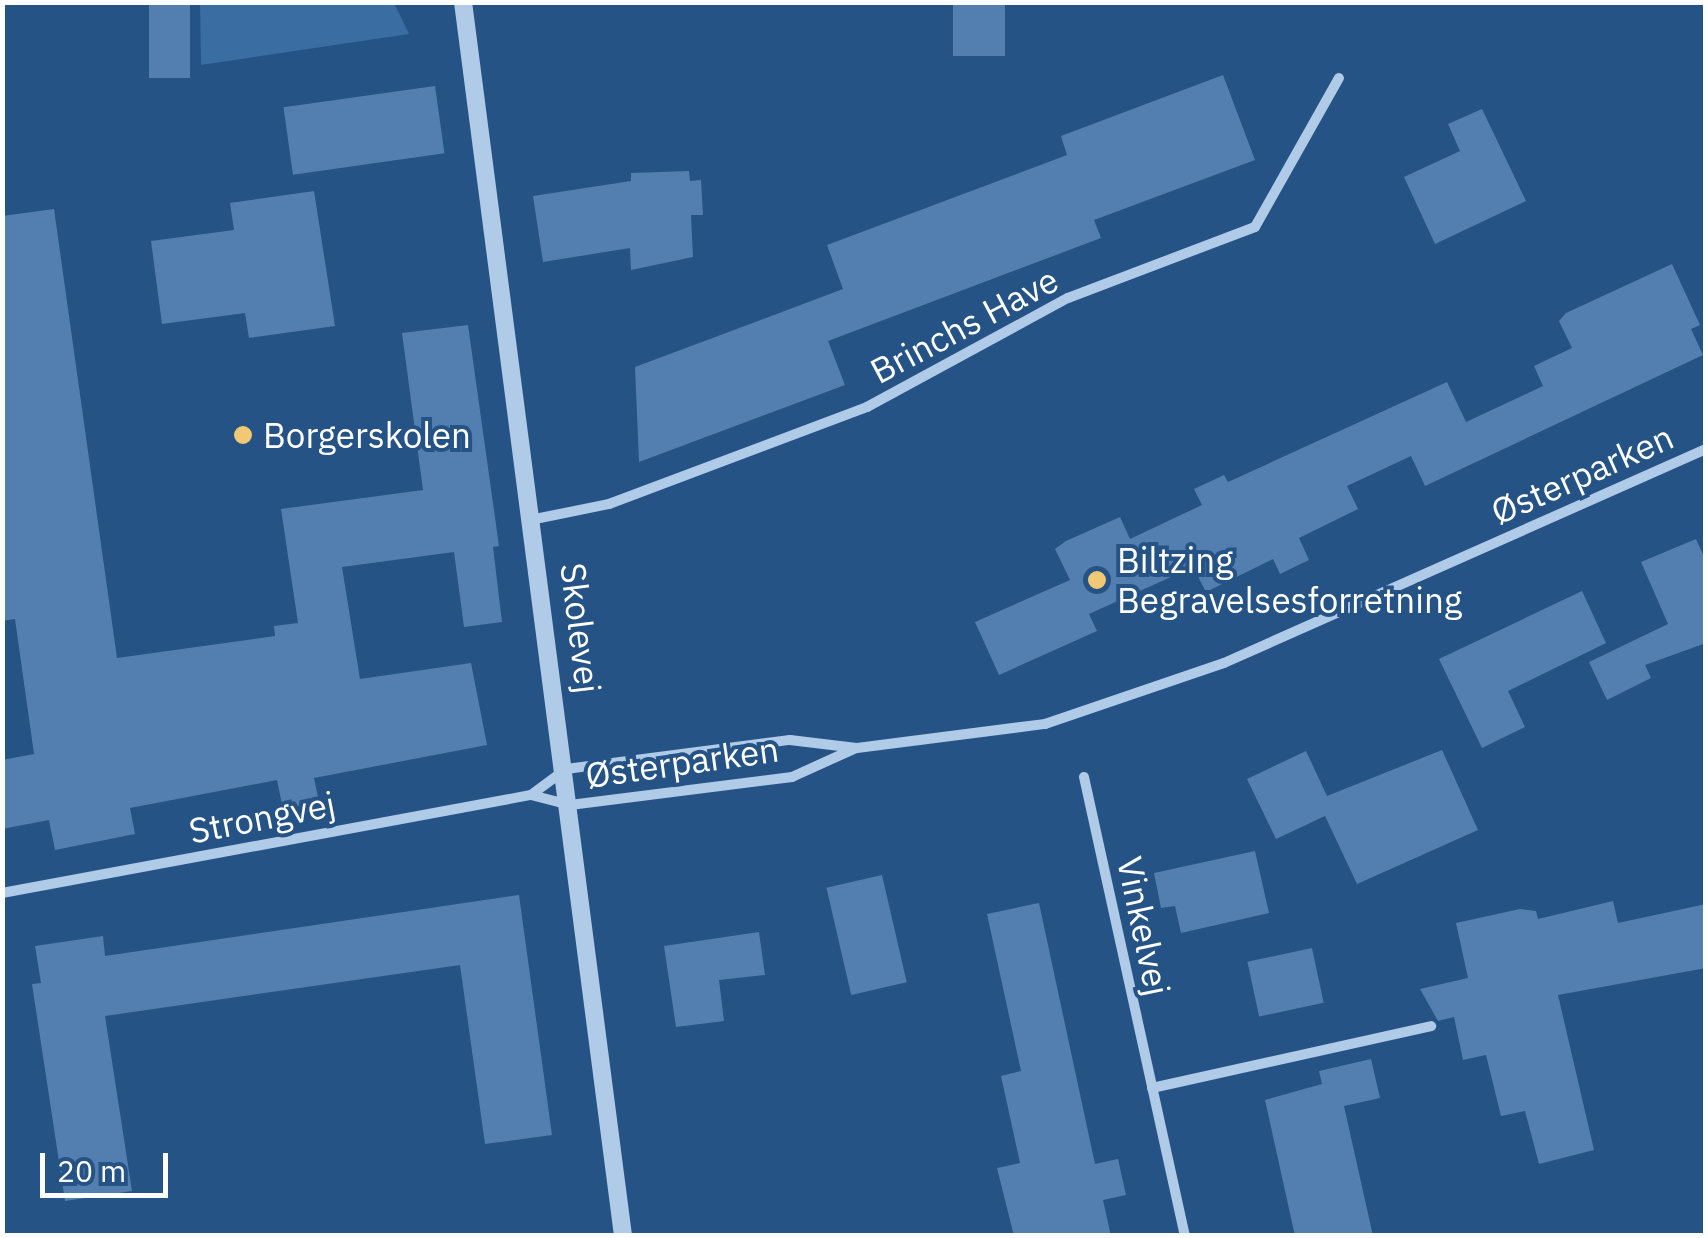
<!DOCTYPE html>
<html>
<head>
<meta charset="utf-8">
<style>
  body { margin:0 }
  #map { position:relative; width:1708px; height:1238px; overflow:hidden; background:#255385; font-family:"IBM Plex Sans",sans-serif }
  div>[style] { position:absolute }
  .green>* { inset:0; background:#3a6da2 }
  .building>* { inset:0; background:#527faf; transform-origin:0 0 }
  .minor>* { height:10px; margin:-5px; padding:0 5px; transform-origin:5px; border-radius:5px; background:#b0cbe8 }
  .tertiary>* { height:18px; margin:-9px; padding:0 9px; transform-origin:9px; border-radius:9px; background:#b0cbe8 }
  .dots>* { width:28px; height:28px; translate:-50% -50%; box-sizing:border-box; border:5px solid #255385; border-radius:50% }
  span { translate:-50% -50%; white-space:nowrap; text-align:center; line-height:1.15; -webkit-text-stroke:8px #255385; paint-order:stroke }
  .street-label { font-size:35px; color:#fff }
  .poi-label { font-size:35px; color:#fff }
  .left { translate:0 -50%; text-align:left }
  .frame { position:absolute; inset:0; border:5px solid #fff; pointer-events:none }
  .scale { position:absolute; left:40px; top:1153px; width:128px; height:45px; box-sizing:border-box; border:5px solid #fff; border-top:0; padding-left:12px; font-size:30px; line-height:35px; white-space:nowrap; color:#fff; -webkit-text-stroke:8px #255385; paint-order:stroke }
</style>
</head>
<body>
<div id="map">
  <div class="green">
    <i style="clip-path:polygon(200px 3px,394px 3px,409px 34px,201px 65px)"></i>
  </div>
  <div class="building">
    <i style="left:149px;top:2px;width:41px;height:76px"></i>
    <i style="left:953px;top:2px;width:52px;height:54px"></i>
    <i style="clip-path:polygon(1223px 75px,1255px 160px,1094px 220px,1101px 238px,828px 341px,845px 385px,639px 462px,635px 367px,843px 289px,827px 245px,1067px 155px,1061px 136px)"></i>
    <i style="left:435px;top:86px;width:68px;height:153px;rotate:82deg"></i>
    <i style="clip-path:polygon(1482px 109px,1526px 201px,1435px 244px,1404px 177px,1460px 151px,1448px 124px)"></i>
    <i style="clip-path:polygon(689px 171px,690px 181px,701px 180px,703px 215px,691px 215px,693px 257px,631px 270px,630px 248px,543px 262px,533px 196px,631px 181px,631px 173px)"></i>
    <i style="clip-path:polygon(314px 191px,335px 326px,249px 338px,245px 313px,162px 324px,151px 241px,234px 230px,230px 203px)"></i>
    <i style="clip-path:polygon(54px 209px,117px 658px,275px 636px,274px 626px,298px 623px,281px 509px,423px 490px,402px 333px,468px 325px,499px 546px,493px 547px,502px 622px,464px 627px,454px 552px,342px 567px,360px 679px,471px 663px,487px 745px,314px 778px,319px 802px,283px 809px,277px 780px,130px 808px,135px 834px,55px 850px,49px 820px,2px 829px,2px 760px,34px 754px,15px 619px,2px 621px,2px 216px)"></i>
    <i style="clip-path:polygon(1672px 264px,1700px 325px,1691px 329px,1703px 355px,1425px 486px,1411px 456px,1347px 486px,1358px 509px,1299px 538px,1309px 560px,1280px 574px,1273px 559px,1206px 592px,1193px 567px,1089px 614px,1097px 631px,999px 675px,975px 622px,1070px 580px,1055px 549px,1066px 541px,1120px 517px,1130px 539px,1202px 505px,1194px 489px,1224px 475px,1228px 482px,1447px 382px,1466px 422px,1543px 386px,1534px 366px,1572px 348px,1559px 321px,1566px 313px)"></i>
    <i style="clip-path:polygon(1696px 539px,1706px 561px,1706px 643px,1645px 665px,1651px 678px,1607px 700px,1589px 662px,1668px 624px,1641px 562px)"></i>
    <i style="clip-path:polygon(1582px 591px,1606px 643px,1508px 691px,1525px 727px,1482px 748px,1439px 659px)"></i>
    <i style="clip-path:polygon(1442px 750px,1478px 830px,1357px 884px,1325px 816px,1276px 839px,1247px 779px,1306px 751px,1327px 796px)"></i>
    <i style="clip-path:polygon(1255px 851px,1269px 913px,1181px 933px,1175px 906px,1161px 908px,1154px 873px)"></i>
    <i style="left:882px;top:875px;width:110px;height:57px;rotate:77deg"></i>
    <i style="clip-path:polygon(519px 895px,552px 1135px,485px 1144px,460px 965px,105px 1016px,132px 1191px,65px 1201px,32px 984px,41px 983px,35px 946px,103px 936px,105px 956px)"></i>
    <i style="clip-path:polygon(1613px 901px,1618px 923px,1706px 904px,1706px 968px,1558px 995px,1594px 1150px,1539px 1164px,1525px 1111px,1501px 1116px,1486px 1055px,1463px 1060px,1454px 1017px,1438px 1021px,1420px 989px,1468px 978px,1456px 923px,1520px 909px,1536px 911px,1538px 919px)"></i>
    <i style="clip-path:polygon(1039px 903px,1095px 1164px,1118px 1159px,1126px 1195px,1103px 1200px,1111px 1236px,1014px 1236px,997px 1168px,1020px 1163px,1001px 1076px,1021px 1071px,987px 914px)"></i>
    <i style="clip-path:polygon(759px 932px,765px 975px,719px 980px,724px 1021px,676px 1027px,664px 946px)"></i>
    <i style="left:1312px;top:948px;width:56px;height:66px;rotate:78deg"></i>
    <i style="clip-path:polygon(1371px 1059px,1380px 1098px,1344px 1106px,1373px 1236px,1295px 1236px,1265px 1100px,1322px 1084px,1319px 1071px)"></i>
  </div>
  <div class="minor">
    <i style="left:535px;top:519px;width:76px;rotate:-11.5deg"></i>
    <i style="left:609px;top:504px;width:276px;rotate:-20.6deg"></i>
    <i style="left:867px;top:407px;width:229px;rotate:-28.5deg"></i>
    <i style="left:1068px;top:298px;width:200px;rotate:-20.8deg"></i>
    <i style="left:1255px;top:227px;width:171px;rotate:-60.6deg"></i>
    <i style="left:1084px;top:777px;width:470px;rotate:77.6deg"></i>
    <i style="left:531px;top:795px;width:40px;rotate:14.4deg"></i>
    <i style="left:570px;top:805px;width:224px;rotate:-7.2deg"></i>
    <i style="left:792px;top:777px;width:70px;rotate:-24.4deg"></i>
    <i style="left:2px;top:893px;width:538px;rotate:-10.5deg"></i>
    <i style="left:531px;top:795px;width:44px;rotate:-36.6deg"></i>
    <i style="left:566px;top:769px;width:226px;rotate:-7.4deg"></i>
    <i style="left:790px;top:740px;width:67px;rotate:6.8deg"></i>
    <i style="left:857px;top:748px;width:190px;rotate:-7.3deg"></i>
    <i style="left:1045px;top:724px;width:189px;rotate:-18.8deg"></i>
    <i style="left:1224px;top:663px;width:527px;rotate:-23.94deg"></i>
    <i style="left:1152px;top:1088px;width:286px;rotate:-12.5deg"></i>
  </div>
  <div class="tertiary">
    <i style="left:463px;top:2px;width:1244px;rotate:82.61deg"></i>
  </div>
  <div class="dots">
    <i style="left:243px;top:435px;background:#f1c974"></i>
    <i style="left:1097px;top:580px;background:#f1c974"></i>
  </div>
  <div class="street-label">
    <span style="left:964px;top:325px;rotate:-28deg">Brinchs Have</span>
    <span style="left:1582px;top:474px;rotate:-24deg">Østerparken</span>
    <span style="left:581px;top:628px;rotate:83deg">Skolevej</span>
    <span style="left:682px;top:762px;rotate:-8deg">Østerparken</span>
    <span style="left:262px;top:817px;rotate:-11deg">Strongvej</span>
    <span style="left:1144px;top:926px;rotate:78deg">Vinkelvej</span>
  </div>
  <div class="poi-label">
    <span class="left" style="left:263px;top:435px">Borgerskolen</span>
    <span class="left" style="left:1117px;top:580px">Biltzing<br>Begravelsesforretning</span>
  </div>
  <div class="frame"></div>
  <div class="scale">20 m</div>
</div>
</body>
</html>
